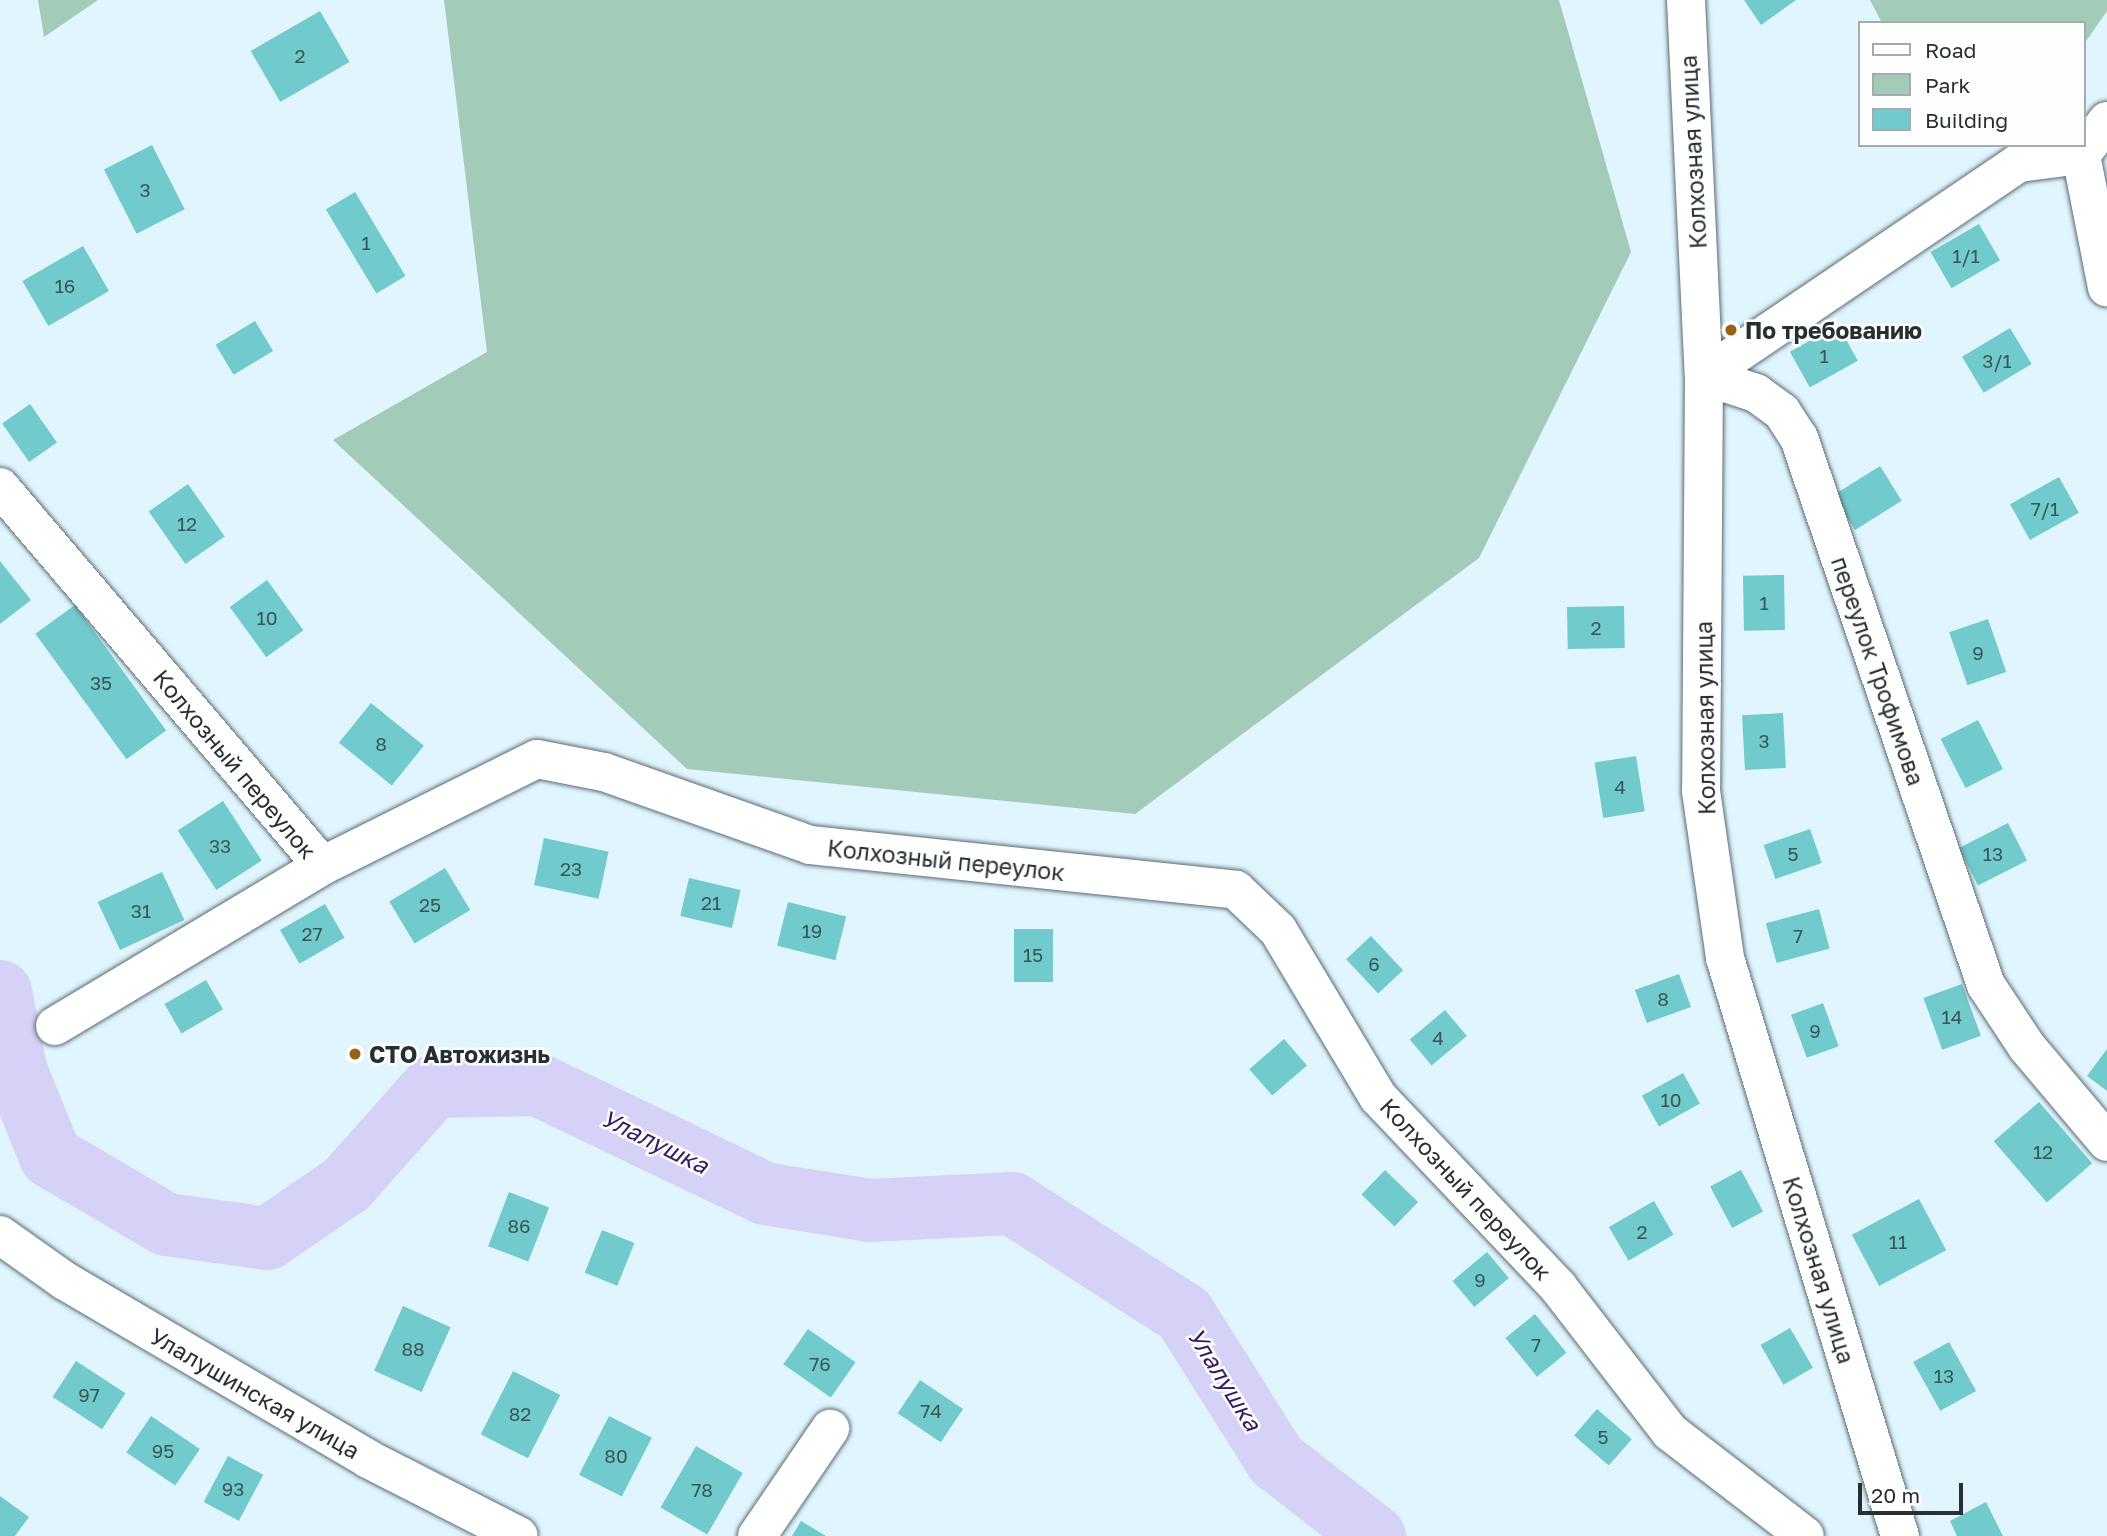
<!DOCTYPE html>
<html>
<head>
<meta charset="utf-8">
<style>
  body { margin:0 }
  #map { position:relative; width:2107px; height:1536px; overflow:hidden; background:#e1f5fe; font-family:"Golos Text",sans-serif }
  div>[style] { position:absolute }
  .green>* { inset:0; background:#a2ccb8 }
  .river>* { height:63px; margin:-31.5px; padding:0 31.5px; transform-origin:31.5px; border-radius:31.5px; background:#d6d1f6 }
  .building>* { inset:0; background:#71cacb; transform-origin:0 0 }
  .roads { filter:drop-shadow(0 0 2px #5a6b73) drop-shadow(0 0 2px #5a6b73) }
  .minor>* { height:38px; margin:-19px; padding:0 19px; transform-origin:19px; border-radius:19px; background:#fff }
  .dots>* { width:19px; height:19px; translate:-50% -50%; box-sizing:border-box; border:4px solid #fefefe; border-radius:50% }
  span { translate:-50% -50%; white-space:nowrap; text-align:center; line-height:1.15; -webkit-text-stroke:5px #fefefe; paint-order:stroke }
  .number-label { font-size:19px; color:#3a5658 }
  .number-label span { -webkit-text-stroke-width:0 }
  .street-label { font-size:23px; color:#282f32 }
  .poi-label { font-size:23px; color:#282f32; font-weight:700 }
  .left { translate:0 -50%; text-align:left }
  .water-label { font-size:24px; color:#321d63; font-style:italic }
  .legend { position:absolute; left:1858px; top:21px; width:228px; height:126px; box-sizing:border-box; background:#fefefe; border:2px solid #a8abac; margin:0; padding:9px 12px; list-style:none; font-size:21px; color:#282f32 }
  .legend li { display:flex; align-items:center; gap:14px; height:35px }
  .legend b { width:35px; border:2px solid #a8abac }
  .scale { position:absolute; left:1858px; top:1483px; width:105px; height:32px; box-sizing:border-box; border:4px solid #282f32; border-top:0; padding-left:9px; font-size:21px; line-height:24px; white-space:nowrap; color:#282f32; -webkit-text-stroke:5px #fefefe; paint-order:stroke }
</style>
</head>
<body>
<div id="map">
  <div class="green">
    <i style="clip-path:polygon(38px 0,98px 0,44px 37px)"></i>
    <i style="clip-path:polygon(444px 0,1559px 0,1631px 252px,1479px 558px,1135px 814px,687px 769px,333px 440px,487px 352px)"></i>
    <i style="clip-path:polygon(1870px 0,2107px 0,2107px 11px,2084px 44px,2084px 23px,1882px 23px)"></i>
  </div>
  <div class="river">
    <i style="left:0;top:991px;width:79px;rotate:79.1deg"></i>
    <i style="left:15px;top:1069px;width:94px;rotate:68.1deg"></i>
    <i style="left:50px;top:1156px;width:134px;rotate:30.4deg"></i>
    <i style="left:166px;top:1224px;width:102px;rotate:7.9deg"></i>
    <i style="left:267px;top:1238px;width:96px;rotate:-34.4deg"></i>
    <i style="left:346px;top:1184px;width:131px;rotate:-48.4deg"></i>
    <i style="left:433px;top:1086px;width:104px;rotate:-1.1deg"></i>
    <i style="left:537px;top:1084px;width:252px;rotate:25.6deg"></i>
    <i style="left:764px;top:1193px;width:106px;rotate:9.2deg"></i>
    <i style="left:869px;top:1210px;width:143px;rotate:-2.8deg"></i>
    <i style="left:1012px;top:1203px;width:205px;rotate:32.8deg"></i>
    <i style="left:1184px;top:1314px;width:173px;rotate:57.8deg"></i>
    <i style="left:1276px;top:1460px;width:124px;rotate:37.8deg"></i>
  </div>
  <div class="building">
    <i style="clip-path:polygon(1744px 0,1796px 0,1761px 25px)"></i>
    <i style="left:320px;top:11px;width:59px;height:80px;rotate:60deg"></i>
    <i style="left:152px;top:145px;width:72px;height:54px;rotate:63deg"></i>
    <i style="left:355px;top:192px;width:98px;height:34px;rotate:59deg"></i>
    <i style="left:1979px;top:224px;width:42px;height:56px;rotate:60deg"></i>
    <i style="left:83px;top:246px;width:52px;height:70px;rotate:60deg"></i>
    <i style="left:255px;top:321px;width:35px;height:46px;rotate:59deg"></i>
    <i style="left:1838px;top:325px;width:41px;height:55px;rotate:61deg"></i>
    <i style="left:2010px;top:328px;width:42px;height:56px;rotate:59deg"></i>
    <i style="left:30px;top:404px;width:47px;height:34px;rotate:55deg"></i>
    <i style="left:1880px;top:466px;width:41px;height:55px;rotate:58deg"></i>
    <i style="left:2059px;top:477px;width:41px;height:56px;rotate:61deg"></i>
    <i style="left:188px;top:484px;width:64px;height:48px;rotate:55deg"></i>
    <i style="clip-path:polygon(0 561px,31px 600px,0 624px)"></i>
    <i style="left:1784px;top:575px;width:55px;height:41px;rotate:89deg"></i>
    <i style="left:267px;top:580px;width:62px;height:46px;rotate:54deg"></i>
    <i style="left:75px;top:605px;width:155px;height:49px;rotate:54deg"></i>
    <i style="left:1624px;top:606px;width:42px;height:57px;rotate:89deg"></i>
    <i style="left:1988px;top:619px;width:56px;height:41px;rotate:71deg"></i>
    <i style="left:371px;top:703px;width:68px;height:51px;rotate:39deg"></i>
    <i style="left:1783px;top:713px;width:55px;height:41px;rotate:87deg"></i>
    <i style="left:1978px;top:720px;width:55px;height:42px;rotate:63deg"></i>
    <i style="left:1636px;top:756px;width:56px;height:42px;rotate:81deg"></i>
    <i style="left:223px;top:801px;width:71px;height:54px;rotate:57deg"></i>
    <i style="left:2008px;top:823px;width:42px;height:55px;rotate:63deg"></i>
    <i style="left:1810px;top:829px;width:36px;height:49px;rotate:71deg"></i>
    <i style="left:544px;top:838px;width:66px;height:48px;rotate:12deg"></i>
    <i style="left:445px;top:868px;width:49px;height:65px;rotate:59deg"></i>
    <i style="left:162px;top:872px;width:53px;height:71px;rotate:65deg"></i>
    <i style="left:689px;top:878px;width:53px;height:39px;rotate:13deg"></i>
    <i style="left:788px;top:902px;width:60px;height:45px;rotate:14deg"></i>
    <i style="left:325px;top:904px;width:39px;height:52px;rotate:60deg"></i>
    <i style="left:1819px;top:909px;width:41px;height:55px;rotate:75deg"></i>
    <i style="left:1014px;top:929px;width:39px;height:53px"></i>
    <i style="left:1371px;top:936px;width:47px;height:34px;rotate:47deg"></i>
    <i style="left:1679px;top:974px;width:35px;height:47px;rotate:70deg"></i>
    <i style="left:206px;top:980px;width:34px;height:48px;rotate:60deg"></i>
    <i style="left:1962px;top:984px;width:55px;height:41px;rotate:70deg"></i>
    <i style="left:1823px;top:1003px;width:46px;height:34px;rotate:70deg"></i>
    <i style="left:1445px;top:1010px;width:34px;height:46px;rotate:50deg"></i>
    <i style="left:1284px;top:1039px;width:35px;height:46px;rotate:49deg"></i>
    <i style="clip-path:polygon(2107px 1049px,2107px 1091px,2087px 1076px)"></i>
    <i style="left:1683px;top:1073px;width:35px;height:47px;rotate:61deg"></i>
    <i style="left:2039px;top:1102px;width:81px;height:60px;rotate:49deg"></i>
    <i style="left:1385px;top:1170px;width:46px;height:34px;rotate:44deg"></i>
    <i style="left:1741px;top:1170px;width:47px;height:35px;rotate:62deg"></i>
    <i style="left:509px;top:1192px;width:43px;height:58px;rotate:21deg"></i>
    <i style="left:1919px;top:1199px;width:58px;height:76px;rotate:62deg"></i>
    <i style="left:1654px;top:1201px;width:39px;height:52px;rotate:60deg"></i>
    <i style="left:602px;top:1230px;width:35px;height:46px;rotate:22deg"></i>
    <i style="left:1487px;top:1252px;width:34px;height:45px;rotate:50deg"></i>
    <i style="left:403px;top:1306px;width:52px;height:71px;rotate:24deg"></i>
    <i style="left:1535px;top:1314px;width:50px;height:38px;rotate:51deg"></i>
    <i style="left:1790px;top:1328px;width:46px;height:34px;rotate:60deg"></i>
    <i style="left:808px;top:1329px;width:58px;height:43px;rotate:35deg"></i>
    <i style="left:1949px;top:1342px;width:56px;height:41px;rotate:61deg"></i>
    <i style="left:76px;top:1361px;width:59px;height:43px;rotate:33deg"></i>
    <i style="left:513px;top:1371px;width:53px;height:71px;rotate:27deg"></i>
    <i style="left:920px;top:1380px;width:52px;height:40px;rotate:34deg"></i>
    <i style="left:1597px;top:1409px;width:46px;height:35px;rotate:41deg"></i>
    <i style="left:151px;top:1416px;width:59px;height:44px;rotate:34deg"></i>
    <i style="left:609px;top:1416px;width:48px;height:66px;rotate:27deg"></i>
    <i style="left:696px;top:1446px;width:54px;height:71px;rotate:30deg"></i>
    <i style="left:228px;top:1456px;width:40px;height:52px;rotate:28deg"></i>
    <i style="clip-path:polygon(0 1496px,29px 1517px,15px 1536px,0 1536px)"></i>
    <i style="clip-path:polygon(1986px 1502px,2003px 1536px,1957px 1536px,1950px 1521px)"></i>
    <i style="clip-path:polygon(801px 1521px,826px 1536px,792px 1536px)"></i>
  </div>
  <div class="roads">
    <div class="minor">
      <i style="left:1686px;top:0;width:376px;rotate:87.3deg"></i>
      <i style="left:1704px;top:376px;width:415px;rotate:90.4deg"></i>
      <i style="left:1701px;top:791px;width:169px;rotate:81.8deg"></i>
      <i style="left:1725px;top:958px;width:604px;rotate:73.16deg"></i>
      <i style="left:2107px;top:121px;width:43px;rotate:127.4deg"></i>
      <i style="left:2081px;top:155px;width:135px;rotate:78.9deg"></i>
      <i style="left:1704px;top:376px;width:55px;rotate:18.1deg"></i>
      <i style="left:1756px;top:393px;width:32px;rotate:36deg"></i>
      <i style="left:1782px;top:412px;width:31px;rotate:57deg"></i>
      <i style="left:1799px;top:438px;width:578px;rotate:71.13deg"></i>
      <i style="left:1986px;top:985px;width:74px;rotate:56.5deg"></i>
      <i style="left:2027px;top:1047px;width:124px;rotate:49.9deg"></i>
      <i style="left:1704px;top:376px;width:380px;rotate:-34.1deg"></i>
      <i style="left:2019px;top:163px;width:63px;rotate:-7.4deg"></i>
      <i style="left:0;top:487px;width:497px;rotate:49.6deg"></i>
      <i style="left:322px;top:866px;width:240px;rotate:-26.5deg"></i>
      <i style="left:537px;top:759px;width:68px;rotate:11deg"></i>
      <i style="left:604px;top:772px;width:219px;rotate:19.5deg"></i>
      <i style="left:810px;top:845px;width:428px;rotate:6deg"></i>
      <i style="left:1236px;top:890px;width:58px;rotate:43.6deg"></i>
      <i style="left:1278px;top:930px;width:195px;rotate:59.1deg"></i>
      <i style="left:1378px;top:1097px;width:262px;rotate:46.5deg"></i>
      <i style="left:1558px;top:1287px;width:183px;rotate:52.3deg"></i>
      <i style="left:1670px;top:1432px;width:170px;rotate:37.6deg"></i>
      <i style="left:55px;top:1026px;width:311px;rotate:-30.9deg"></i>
      <i style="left:0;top:1235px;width:80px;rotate:35.3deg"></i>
      <i style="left:65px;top:1281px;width:351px;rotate:30.4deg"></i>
      <i style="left:368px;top:1459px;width:169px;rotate:27deg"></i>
      <i style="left:757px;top:1536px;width:130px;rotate:-55.7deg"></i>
    </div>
  </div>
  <div class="dots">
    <i style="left:1731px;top:330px;background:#976218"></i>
    <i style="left:355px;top:1054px;background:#976218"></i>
  </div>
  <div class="number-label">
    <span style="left:300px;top:56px">2</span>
    <span style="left:145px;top:190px">3</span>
    <span style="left:366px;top:243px">1</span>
    <span style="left:1966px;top:256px">1/1</span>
    <span style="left:65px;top:286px">16</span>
    <span style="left:1824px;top:356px">1</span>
    <span style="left:1997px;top:361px">3/1</span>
    <span style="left:2045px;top:509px">7/1</span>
    <span style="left:187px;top:524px">12</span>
    <span style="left:1764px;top:603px">1</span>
    <span style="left:267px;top:618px">10</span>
    <span style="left:1596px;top:628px">2</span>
    <span style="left:1978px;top:653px">9</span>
    <span style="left:101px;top:683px">35</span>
    <span style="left:1764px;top:741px">3</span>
    <span style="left:381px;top:744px">8</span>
    <span style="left:1620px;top:787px">4</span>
    <span style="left:220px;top:846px">33</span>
    <span style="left:1793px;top:854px">5</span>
    <span style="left:1993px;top:854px">13</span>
    <span style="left:571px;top:869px">23</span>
    <span style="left:711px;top:903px">21</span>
    <span style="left:430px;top:905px">25</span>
    <span style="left:141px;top:911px">31</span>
    <span style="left:812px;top:931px">19</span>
    <span style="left:312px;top:934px">27</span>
    <span style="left:1798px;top:936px">7</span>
    <span style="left:1033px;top:955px">15</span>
    <span style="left:1374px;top:964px">6</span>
    <span style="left:1663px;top:999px">8</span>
    <span style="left:1952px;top:1017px">14</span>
    <span style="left:1815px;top:1031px">9</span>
    <span style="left:1438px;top:1038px">4</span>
    <span style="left:1671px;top:1100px">10</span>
    <span style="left:2043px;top:1152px">12</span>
    <span style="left:519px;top:1226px">86</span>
    <span style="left:1642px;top:1232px">2</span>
    <span style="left:1898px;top:1242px">11</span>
    <span style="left:1480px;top:1280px">9</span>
    <span style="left:1536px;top:1345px">7</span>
    <span style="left:413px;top:1349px">88</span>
    <span style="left:820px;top:1364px">76</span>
    <span style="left:1944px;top:1376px">13</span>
    <span style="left:89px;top:1395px">97</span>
    <span style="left:931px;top:1411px">74</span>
    <span style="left:520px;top:1414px">82</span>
    <span style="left:1603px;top:1437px">5</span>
    <span style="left:163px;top:1451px">95</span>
    <span style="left:616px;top:1456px">80</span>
    <span style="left:233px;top:1489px">93</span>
    <span style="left:702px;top:1490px">78</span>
  </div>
  <div class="street-label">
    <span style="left:1693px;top:152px;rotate:-93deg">Колхозная улица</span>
    <span style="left:1878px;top:671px;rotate:71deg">переулок Трофимова</span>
    <span style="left:1705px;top:718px;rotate:-91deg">Колхозная улица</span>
    <span style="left:235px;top:764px;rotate:50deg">Колхозный переулок</span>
    <span style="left:946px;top:860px;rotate:6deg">Колхозный переулок</span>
    <span style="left:1466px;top:1189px;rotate:47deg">Колхозный переулок</span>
    <span style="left:1819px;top:1270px;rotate:73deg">Колхозная улица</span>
    <span style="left:255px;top:1393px;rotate:30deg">Улалушинская улица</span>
  </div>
  <div class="poi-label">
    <span class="left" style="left:1745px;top:330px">По требованию</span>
    <span class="left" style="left:369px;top:1054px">СТО Автожизнь</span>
  </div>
  <div class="water-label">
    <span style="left:655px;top:1141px;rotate:26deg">Улалушка</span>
    <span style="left:1225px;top:1379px;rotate:58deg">Улалушка</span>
  </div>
  <ul class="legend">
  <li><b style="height:9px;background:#fff"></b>Road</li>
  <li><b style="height:19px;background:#a2ccb8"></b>Park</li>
  <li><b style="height:19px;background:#71cacb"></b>Building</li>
  </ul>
  <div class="scale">20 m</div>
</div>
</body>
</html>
